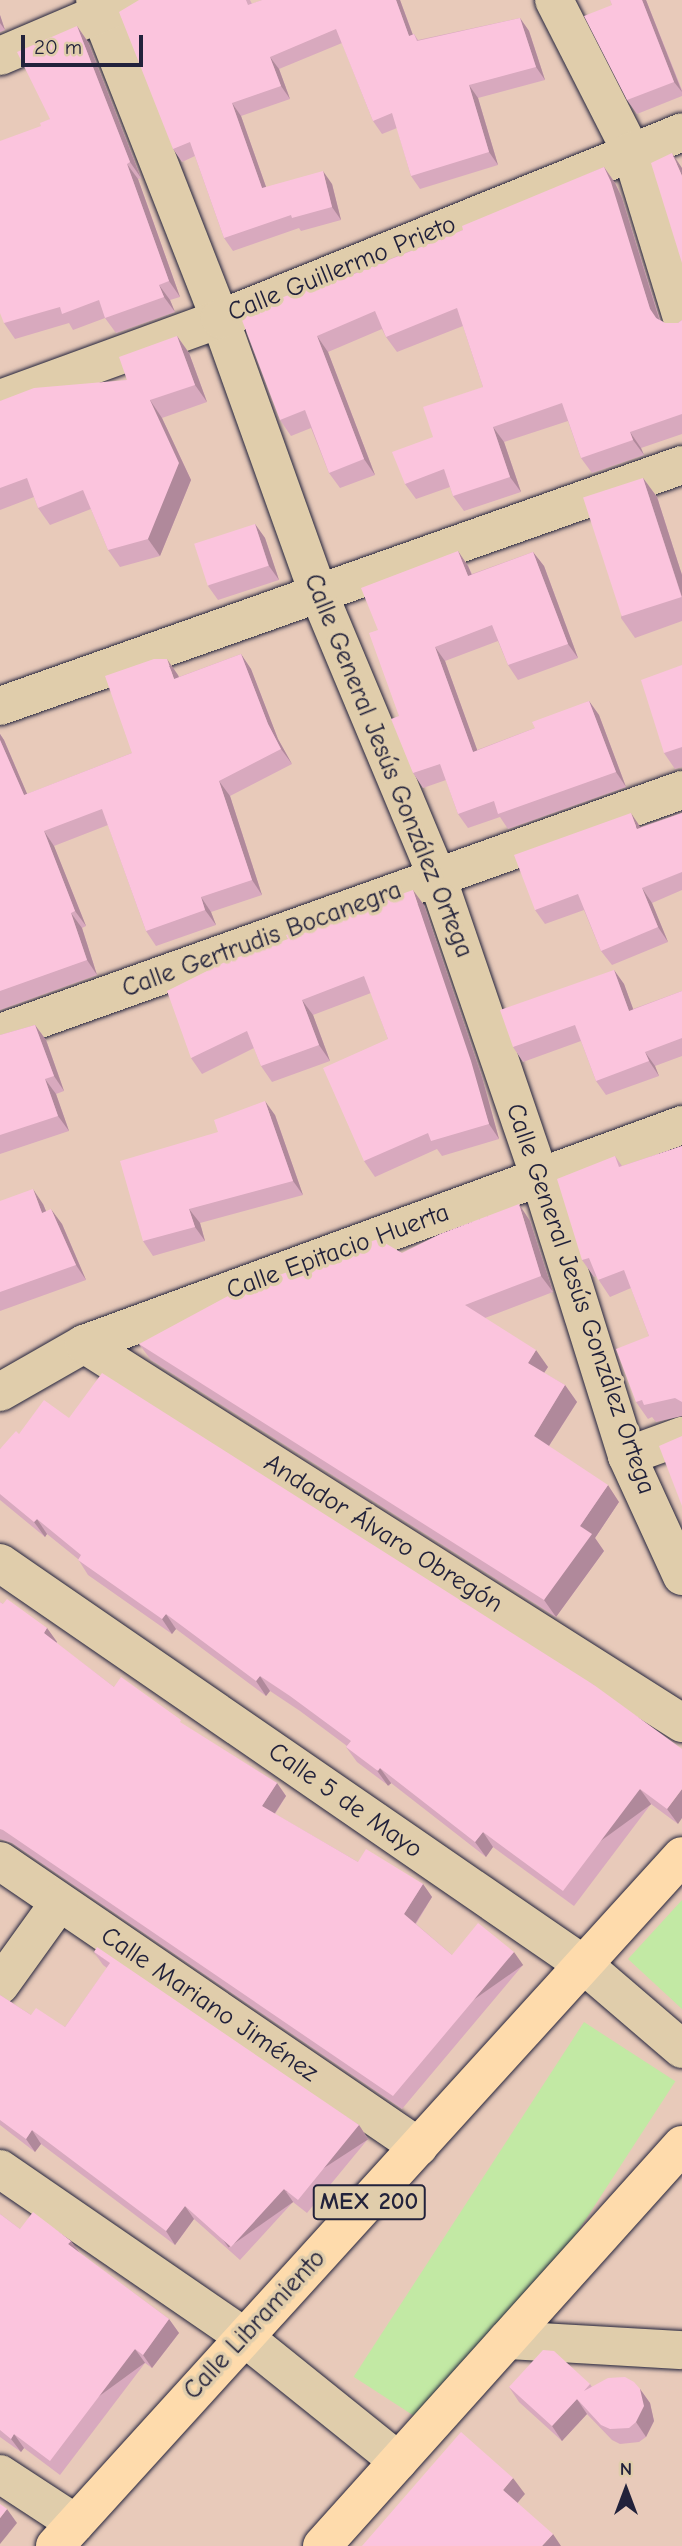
<!DOCTYPE html>
<html>
<head>
<meta charset="utf-8">
<style>
  body { margin:0 }
  #map { position:relative; width:682px; height:2546px; overflow:hidden; background:#e8caba; font-family:"Comic Neue",sans-serif }
  div>[style] { position:absolute }
  .green>* { inset:0; background:#c2e9a4; transform-origin:0 0 }
  .roads { filter:drop-shadow(0 0 2px #22223b) drop-shadow(0 0 2px #22223b) }
  .minor>* { height:38px; margin:-19px; padding:0 19px; transform-origin:19px; border-radius:19px; background:#e0cdab }
  .highway>* { height:38px; margin:-19px; padding:0 19px; transform-origin:19px; border-radius:19px; background:#fedbac }
  .wall>* { inset:0; background:#d8a9be }
  .shaded-wall>* { inset:0; background:#b0899b; transform-origin:0 0 }
  .building>* { inset:0; background:#fbc4dd; transform-origin:0 0 }
  span { translate:-50% -50%; white-space:nowrap; text-align:center; line-height:1.15; -webkit-text-stroke:7px #e0cdab; paint-order:stroke }
  .shield-label span { padding:2px 5px; background:#e0cdab; border:2px solid; border-radius:5px; -webkit-text-stroke-width:0 }
  .shield-label { font-size:24px; color:#22223b; font-weight:700 }
  .street-label { font-size:26px; color:#22223b }
  .north { position:absolute; left:591px; top:2455px; width:70px; height:70px; -webkit-text-stroke:5px #e0cdab; paint-order:stroke; rotate:0deg; font-size:19px; font-weight:700; line-height:28px; text-align:center; color:#22223b }
  .north::after { content:''; display:block; margin:auto; width:24px; height:32px; background:#22223b; clip-path:polygon(50% 0,100% 100%,50% 72%,0 100%) }
  .scale { position:absolute; left:21px; top:35px; width:122px; height:32px; box-sizing:border-box; border:4px solid #22223b; border-top:0; padding-left:9px; font-size:21px; line-height:24px; white-space:nowrap; color:#22223b; -webkit-text-stroke:5px #e0cdab; paint-order:stroke }
</style>
</head>
<body>
<div id="map">
  <div class="green">
    <i style="clip-path:polygon(682px 1900px,682px 2009px,628px 1959px)"></i>
    <i style="left:584px;top:2022px;width:109px;height:423px;rotate:33deg"></i>
  </div>
  <div class="roads">
    <div class="minor">
      <i style="left:95px;top:0;width:343px;rotate:68.6deg"></i>
      <i style="left:220px;top:319px;width:290px;rotate:70.3deg"></i>
      <i style="left:318px;top:592px;width:309px;rotate:67.3deg"></i>
      <i style="left:437px;top:877px;width:318px;rotate:71.1deg"></i>
      <i style="left:540px;top:1178px;width:291px;rotate:72.6deg"></i>
      <i style="left:627px;top:1456px;width:132px;rotate:65.4deg"></i>
      <i style="left:554px;top:0;width:169px;rotate:63deg"></i>
      <i style="left:631px;top:151px;width:175px;rotate:73deg"></i>
      <i style="left:0;top:56px;width:142px;rotate:-23.1deg"></i>
      <i style="left:0;top:399px;width:234px;rotate:-20deg"></i>
      <i style="left:220px;top:319px;width:498px;rotate:-22deg"></i>
      <i style="left:0;top:706px;width:723px;rotate:-19.46deg"></i>
      <i style="left:0;top:1033px;width:724px;rotate:-19.61deg"></i>
      <i style="left:84px;top:1344px;width:708px;rotate:32.37deg"></i>
      <i style="left:0;top:1392px;width:97px;rotate:-29.7deg"></i>
      <i style="left:84px;top:1344px;width:637px;rotate:-20.11deg"></i>
      <i style="left:627px;top:1456px;width:59px;rotate:-20deg"></i>
      <i style="left:0;top:1563px;width:709px;rotate:34.54deg"></i>
      <i style="left:584px;top:1965px;width:129px;rotate:40.6deg"></i>
      <i style="left:0;top:1861px;width:507px;rotate:34.32deg"></i>
      <i style="left:0;top:1985px;width:101px;rotate:-54.3deg"></i>
      <i style="left:0;top:2169px;width:296px;rotate:34.5deg"></i>
      <i style="left:244px;top:2337px;width:198px;rotate:38.8deg"></i>
      <i style="left:507px;top:2340px;width:175px;rotate:3.3deg"></i>
      <i style="left:0;top:2474px;width:90px;rotate:33.2deg"></i>
    </div>
    <div class="highway">
      <i style="left:55px;top:2546px;width:932px;rotate:-47.74deg"></i>
      <i style="left:322px;top:2546px;width:539px;rotate:-48.08deg"></i>
    </div>
  </div>
  <div class="wall">
    <i style="clip-path:polygon(139px 0,250px 0,252px 4px,262px 0,400px 0,413px 35px,414px 34px,418px 40px,520px 18px,529px 31px,545px 80px,478px 98px,498px 165px,420px 189px,411px 176px,397px 128px,382px 134px,373px 121px,342px 43px,279px 69px,290px 99px,241px 116px,266px 187px,332px 184px,341px 220px,301px 231px,299px 228px,233px 251px,224px 238px,195px 156px,182px 162px,173px 149px)"></i>
    <i style="clip-path:polygon(610px 0,646px 0,682px 90px,682px 96px,637px 114px,627px 100px,612px 5px)"></i>
    <i style="clip-path:polygon(0 15px,5px 30px,0 32px)"></i>
    <i style="clip-path:polygon(77px 26px,88px 42px,141px 178px,138px 179px,180px 297px,170px 300px,175px 312px,116px 333px,105px 318px,73px 330px,69px 323px,15px 339px,4px 323px,41px 126px,50px 119px)"></i>
    <i style="clip-path:polygon(604px 167px,615px 183px,622px 198px,660px 320px,665px 323px,678px 323px,682px 320px,682px 434px,641px 448px,644px 455px,592px 473px,581px 458px,568px 421px,504px 442px,521px 492px,464px 511px,453px 496px,450px 487px,416px 499px,405px 484px,433px 437px,483px 387px,463px 326px,397px 352px,386px 337px,382px 329px,328px 352px,375px 475px,340px 488px,329px 473px,311px 428px,291px 436px,280px 420px,342px 273px,345px 277px,463px 230px)"></i>
    <i style="clip-path:polygon(177px 336px,189px 353px,207px 402px,162px 418px,191px 480px,160px 556px,120px 567px,108px 550px,91px 509px,50px 525px,38px 508px,34px 497px,0 510px,0 401px,127px 380px)"></i>
    <i style="clip-path:polygon(643px 478px,657px 497px,682px 575px,682px 621px,635px 638px,621px 618px)"></i>
    <i style="clip-path:polygon(255px 524px,265px 538px,279px 580px,218px 600px,208px 586px)"></i>
    <i style="clip-path:polygon(458px 551px,468px 566px,472px 574px,533px 552px,544px 566px,578px 658px,518px 680px,508px 665px,498px 641px,445px 661px,477px 750px,535px 728px,589px 701px,599px 715px,626px 787px,508px 829px,500px 817px,468px 828px,458px 814px,446px 780px,423px 788px,413px 773px,378px 630px)"></i>
    <i style="clip-path:polygon(241px 654px,251px 669px,278px 739px,292px 764px,230px 796px,262px 895px,211px 912px,216px 925px,156px 946px,146px 931px,108px 825px,54px 846px,86px 926px,82px 928px,97px 975px,0 1010px,0 734px,4px 740px,27px 794px,132px 753px,178px 675px,179px 677px)"></i>
    <i style="clip-path:polygon(682px 665px,682px 767px,675px 769px,664px 753px)"></i>
    <i style="clip-path:polygon(682px 813px,682px 890px,652px 903px,668px 942px,612px 965px,601px 951px,584px 910px,545px 924px,535px 910px,641px 827px)"></i>
    <i style="clip-path:polygon(424px 905px,482px 1077px,499px 1139px,442px 1156px,437px 1149px,375px 1177px,364px 1161px,388px 1039px,371px 993px,313px 1015px,330px 1061px,272px 1082px,261px 1066px,254px 1048px,202px 1074px,191px 1058px)"></i>
    <i style="clip-path:polygon(614px 970px,624px 984px,633px 1009px,682px 991px,682px 1056px,655px 1066px,659px 1076px,606px 1095px,596px 1081px,581px 1041px,523px 1062px,513px 1047px)"></i>
    <i style="clip-path:polygon(35px 1025px,46px 1040px,64px 1091px,56px 1094px,69px 1131px,0 1154px,0 1035px)"></i>
    <i style="clip-path:polygon(275px 1115px,303px 1195px,200px 1223px,205px 1241px,153px 1256px,143px 1241px)"></i>
    <i style="clip-path:polygon(682px 1146px,682px 1416px,656px 1422px,652px 1417px,648px 1419px,636px 1402px,649px 1336px,631px 1288px,610px 1297px,596px 1276px,594px 1277px,582px 1260px,615px 1156px,622px 1166px)"></i>
    <i style="clip-path:polygon(0 1201px,43px 1204px,46px 1211px,62px 1224px,86px 1280px,0 1311px)"></i>
    <i style="clip-path:polygon(530px 1221px,553px 1292px,485px 1318px,548px 1367px,544px 1373px,565px 1385px,577px 1402px,549px 1446px,619px 1502px,595px 1538px,604px 1551px,556px 1617px,151px 1360px,139px 1344px,402px 1253px)"></i>
    <i style="clip-path:polygon(69px 1418px,594px 1685px,678px 1824px,651px 1804px,574px 1906px,493px 1847px,486px 1857px,391px 1783px,389px 1786px,357px 1762px,346px 1747px,347px 1746px,300px 1711px,270px 1691px,266px 1696px,176px 1629px,172px 1634px,88px 1575px,78px 1559px,47px 1534px,45px 1537px,0 1500px,0 1449px,19px 1434px)"></i>
    <i style="clip-path:polygon(0 1602px,3px 1604px,47px 1628px,57px 1642px,56px 1643px,114px 1687px,185px 1726px,277px 1783px,286px 1796px,275px 1814px,358px 1862px,423px 1884px,432px 1897px,416px 1924px,452px 1955px,523px 1965px,402px 2109px,12px 1843px,0 1839px)"></i>
    <i style="clip-path:polygon(94px 1952px,359px 2125px,368px 2139px,307px 2213px,293px 2202px,240px 2260px,194px 2219px,175px 2245px,41px 2144px,35px 2152px,0 2125px,0 1995px,31px 2015px,65px 2027px,107px 1968px,103px 1965px)"></i>
    <i style="clip-path:polygon(0 2214px,20px 2229px,71px 2241px,78px 2252px,169px 2319px,179px 2333px,152px 2368px,145px 2363px,60px 2475px,24px 2448px,21px 2452px,0 2437px)"></i>
    <i style="clip-path:polygon(590px 2384px,592px 2387px,640px 2389px,650px 2403px,654px 2421px,646px 2437px,639px 2442px,620px 2444px,612px 2440px,587px 2414px,562px 2441px,519px 2402px,509px 2387px)"></i>
  </div>
  <div class="shaded-wall">
    <i style="clip-path:polygon(396px 0,400px 0,418px 49px,409px 36px)"></i>
    <i style="clip-path:polygon(642px 0,646px 0,682px 92px,674px 82px)"></i>
    <i style="clip-path:polygon(0 15px,5px 30px,0 23px)"></i>
    <i style="clip-path:polygon(520px 18px,529px 31px,545px 80px,536px 67px)"></i>
    <i style="clip-path:polygon(77px 26px,88px 42px,141px 178px,130px 162px)"></i>
    <i style="clip-path:polygon(270px 57px,279px 69px,290px 99px,281px 86px)"></i>
    <i style="clip-path:polygon(469px 85px,478px 98px,498px 165px,489px 152px)"></i>
    <i style="clip-path:polygon(232px 103px,241px 116px,271px 201px,262px 188px)"></i>
    <i style="clip-path:polygon(672px 153px,682px 168px,682px 176px)"></i>
    <i style="clip-path:polygon(127px 164px,138px 179px,180px 297px,169px 281px)"></i>
    <i style="clip-path:polygon(604px 167px,615px 183px,622px 198px,661px 325px,650px 309px)"></i>
    <i style="clip-path:polygon(323px 171px,332px 184px,341px 220px,332px 207px)"></i>
    <i style="clip-path:polygon(159px 285px,170px 300px,175px 312px,164px 297px)"></i>
    <i style="clip-path:polygon(177px 336px,189px 353px,207px 402px,195px 385px)"></i>
    <i style="clip-path:polygon(317px 336px,328px 352px,375px 475px,364px 459px)"></i>
    <i style="clip-path:polygon(150px 400px,162px 418px,191px 480px,160px 556px,148px 539px)"></i>
    <i style="clip-path:polygon(493px 427px,504px 442px,521px 492px,510px 477px)"></i>
    <i style="clip-path:polygon(630px 432px,641px 448px,644px 455px,633px 440px)"></i>
    <i style="clip-path:polygon(643px 478px,657px 497px,682px 575px,682px 597px)"></i>
    <i style="clip-path:polygon(255px 524px,265px 538px,279px 580px,269px 566px)"></i>
    <i style="clip-path:polygon(458px 551px,468px 566px,478px 590px,468px 576px)"></i>
    <i style="clip-path:polygon(533px 552px,544px 566px,578px 658px,568px 644px)"></i>
    <i style="clip-path:polygon(435px 647px,445px 661px,483px 766px,473px 752px)"></i>
    <i style="clip-path:polygon(241px 654px,251px 669px,278px 739px,292px 764px,281px 749px,268px 724px)"></i>
    <i style="clip-path:polygon(167px 659px,178px 675px,185px 694px,174px 679px)"></i>
    <i style="clip-path:polygon(589px 701px,599px 715px,626px 787px,616px 772px)"></i>
    <i style="clip-path:polygon(0 734px,4px 740px,34px 810px,24px 795px,0 740px)"></i>
    <i style="clip-path:polygon(219px 781px,230px 796px,262px 895px,252px 880px)"></i>
    <i style="clip-path:polygon(631px 813px,641px 828px,637px 829px)"></i>
    <i style="clip-path:polygon(44px 831px,54px 846px,86px 926px,75px 911px)"></i>
    <i style="clip-path:polygon(642px 888px,652px 903px,668px 942px,658px 927px)"></i>
    <i style="clip-path:polygon(413px 890px,424px 905px,482px 1077px,499px 1139px,489px 1124px)"></i>
    <i style="clip-path:polygon(201px 897px,211px 912px,216px 925px,205px 910px)"></i>
    <i style="clip-path:polygon(71px 913px,82px 928px,97px 975px,87px 960px)"></i>
    <i style="clip-path:polygon(614px 970px,624px 984px,639px 1025px,629px 1011px)"></i>
    <i style="clip-path:polygon(302px 1000px,313px 1015px,330px 1061px,319px 1045px)"></i>
    <i style="clip-path:polygon(35px 1025px,46px 1040px,64px 1091px,54px 1076px)"></i>
    <i style="clip-path:polygon(645px 1052px,655px 1066px,659px 1076px,649px 1061px)"></i>
    <i style="clip-path:polygon(45px 1079px,56px 1094px,69px 1131px,58px 1116px)"></i>
    <i style="clip-path:polygon(265px 1101px,275px 1115px,303px 1195px,293px 1181px)"></i>
    <i style="clip-path:polygon(33px 1189px,43px 1204px,53px 1228px,42px 1213px)"></i>
    <i style="clip-path:polygon(519px 1204px,530px 1221px,553px 1292px,541px 1276px)"></i>
    <i style="clip-path:polygon(51px 1209px,62px 1224px,86px 1280px,76px 1265px)"></i>
    <i style="clip-path:polygon(189px 1209px,200px 1223px,205px 1241px,195px 1227px)"></i>
    <i style="clip-path:polygon(536px 1350px,548px 1367px,540px 1379px,528px 1363px)"></i>
    <i style="clip-path:polygon(565px 1385px,577px 1402px,545px 1452px,534px 1436px)"></i>
    <i style="clip-path:polygon(608px 1485px,619px 1502px,595px 1538px,604px 1551px,556px 1617px,544px 1600px,580px 1526px)"></i>
    <i style="clip-path:polygon(37px 1519px,47px 1534px,45px 1537px,34px 1522px)"></i>
    <i style="clip-path:polygon(166px 1614px,176px 1629px,172px 1634px,162px 1619px)"></i>
    <i style="clip-path:polygon(47px 1628px,57px 1642px,53px 1647px,44px 1633px)"></i>
    <i style="clip-path:polygon(260px 1676px,270px 1691px,266px 1696px,256px 1681px)"></i>
    <i style="left:380px;top:1768px;width:19px;height:4px;rotate:54deg"></i>
    <i style="clip-path:polygon(277px 1783px,286px 1796px,271px 1819px,262px 1806px)"></i>
    <i style="left:640px;top:1789px;width:19px;height:128px;rotate:54deg"></i>
    <i style="clip-path:polygon(682px 1789px,682px 1818px,678px 1824px,667px 1809px)"></i>
    <i style="clip-path:polygon(483px 1832px,493px 1847px,486px 1857px,475px 1842px)"></i>
    <i style="clip-path:polygon(423px 1884px,432px 1897px,413px 1927px,404px 1914px)"></i>
    <i style="left:514px;top:1952px;width:16px;height:188px;rotate:55deg"></i>
    <i style="left:359px;top:2125px;width:17px;height:97px;rotate:57deg"></i>
    <i style="clip-path:polygon(32px 2130px,41px 2144px,35px 2152px,26px 2139px)"></i>
    <i style="left:284px;top:2189px;width:16px;height:79px;rotate:55deg"></i>
    <i style="clip-path:polygon(185px 2206px,194px 2219px,175px 2245px,166px 2231px)"></i>
    <i style="clip-path:polygon(71px 2241px,81px 2255px,68px 2244px)"></i>
    <i style="clip-path:polygon(169px 2319px,179px 2333px,152px 2368px,143px 2355px)"></i>
    <i style="left:135px;top:2349px;width:17px;height:141px;rotate:54deg"></i>
    <i style="clip-path:polygon(640px 2389px,650px 2403px,654px 2421px,646px 2437px,636px 2422px)"></i>
    <i style="clip-path:polygon(577px 2399px,587px 2414px,562px 2441px,552px 2426px)"></i>
    <i style="clip-path:polygon(14px 2434px,24px 2448px,21px 2452px,11px 2439px)"></i>
    <i style="clip-path:polygon(513px 2478px,525px 2494px,514px 2507px,503px 2490px)"></i>
    <i style="clip-path:polygon(7px 2509px,17px 2523px,0 2544px,0 2518px)"></i>
    <i style="clip-path:polygon(553px 2534px,561px 2546px,542px 2546px)"></i>
  </div>
  <div class="building">
    <i style="clip-path:polygon(139px 0,246px 0,248px 5px,262px 0,396px 0,409px 36px,414px 34px,417px 41px,520px 18px,536px 67px,469px 85px,489px 152px,411px 176px,392px 113px,373px 121px,336px 29px,270px 57px,281px 86px,232px 103px,262px 188px,323px 171px,332px 207px,292px 218px,291px 215px,224px 238px,190px 142px,173px 149px,119px 12px)"></i>
    <i style="clip-path:polygon(610px 0,642px 0,674px 82px,627px 100px,584px 16px,612px 5px)"></i>
    <i style="clip-path:polygon(77px 26px,130px 162px,127px 164px,169px 281px,159px 285px,164px 297px,105px 318px,99px 300px,62px 314px,60px 307px,4px 323px,0 313px,0 141px,41px 126px,40px 123px,50px 119px,17px 52px)"></i>
    <i style="clip-path:polygon(672px 153px,682px 176px,682px 263px,651px 163px)"></i>
    <i style="clip-path:polygon(604px 167px,611px 182px,650px 309px,656px 318px,665px 323px,678px 323px,682px 320px,682px 414px,630px 432px,633px 440px,581px 458px,562px 403px,493px 427px,510px 477px,453px 496px,444px 469px,405px 484px,392px 452px,433px 437px,423px 407px,483px 387px,457px 308px,386px 337px,375px 311px,317px 336px,364px 459px,329px 473px,305px 410px,280px 420px,240px 315px,342px 273px,344px 278px,463px 230px,462px 226px)"></i>
    <i style="clip-path:polygon(177px 336px,195px 385px,150px 400px,179px 463px,148px 539px,108px 550px,83px 490px,38px 508px,27px 478px,0 488px,0 401px,34px 388px,127px 380px,119px 357px)"></i>
    <i style="left:643px;top:478px;width:125px;height:63px;rotate:72deg"></i>
    <i style="left:255px;top:524px;width:44px;height:64px;rotate:72deg"></i>
    <i style="clip-path:polygon(458px 551px,468px 576px,533px 552px,568px 644px,508px 665px,492px 625px,435px 647px,473px 752px,535px 728px,532px 722px,589px 701px,616px 772px,498px 814px,494px 801px,458px 814px,440px 764px,413px 773px,391px 719px,399px 716px,369px 633px,378px 630px,361px 588px)"></i>
    <i style="clip-path:polygon(241px 654px,268px 724px,281px 749px,219px 781px,252px 880px,201px 897px,205px 910px,146px 931px,102px 809px,44px 831px,75px 911px,71px 913px,87px 960px,0 991px,0 740px,24px 795px,132px 753px,105px 676px,154px 659px,167px 659px,174px 679px)"></i>
    <i style="clip-path:polygon(682px 665px,682px 747px,664px 753px,641px 680px)"></i>
    <i style="clip-path:polygon(631px 813px,637px 829px,682px 813px,682px 872px,642px 888px,658px 927px,601px 951px,578px 894px,535px 910px,514px 855px)"></i>
    <i style="clip-path:polygon(413px 890px,471px 1061px,489px 1124px,431px 1141px,428px 1133px,364px 1161px,323px 1068px,388px 1039px,364px 976px,302px 1000px,319px 1045px,261px 1066px,247px 1031px,191px 1058px,167px 991px,225px 962px,288px 939px,286px 935px)"></i>
    <i style="clip-path:polygon(614px 970px,629px 1011px,682px 991px,682px 1038px,645px 1052px,649px 1061px,596px 1081px,575px 1025px,513px 1047px,500px 1010px)"></i>
    <i style="clip-path:polygon(35px 1025px,54px 1076px,45px 1079px,58px 1116px,0 1135px,0 1035px)"></i>
    <i style="clip-path:polygon(265px 1101px,293px 1181px,189px 1209px,195px 1227px,143px 1241px,120px 1161px,218px 1132px,214px 1120px)"></i>
    <i style="clip-path:polygon(682px 1146px,682px 1402px,675px 1398px,644px 1405px,642px 1400px,636px 1402px,616px 1349px,649px 1336px,624px 1270px,598px 1280px,589px 1258px,582px 1260px,557px 1179px,615px 1156px,619px 1167px)"></i>
    <i style="clip-path:polygon(33px 1189px,42px 1213px,51px 1209px,76px 1265px,0 1292px,0 1201px)"></i>
    <i style="clip-path:polygon(519px 1204px,541px 1276px,465px 1305px,536px 1350px,528px 1363px,565px 1385px,534px 1436px,608px 1485px,580px 1526px,592px 1534px,544px 1600px,139px 1344px,241px 1289px,378px 1239px,402px 1253px,440px 1234px)"></i>
    <i style="clip-path:polygon(102px 1373px,594px 1685px,682px 1749px,682px 1789px,667px 1809px,640px 1789px,563px 1891px,483px 1832px,475px 1842px,380px 1768px,378px 1771px,346px 1747px,351px 1741px,290px 1696px,260px 1676px,256px 1681px,166px 1614px,162px 1619px,78px 1560px,81px 1555px,37px 1519px,34px 1522px,0 1494px,0 1449px,16px 1431px,19px 1434px,44px 1400px,69px 1418px)"></i>
    <i style="clip-path:polygon(682px 1436px,682px 1506px,659px 1446px)"></i>
    <i style="clip-path:polygon(7px 1599px,47px 1628px,44px 1633px,114px 1687px,121px 1677px,181px 1720px,180px 1722px,277px 1783px,262px 1806px,358px 1862px,366px 1849px,423px 1884px,404px 1914px,452px 1955px,478px 1923px,514px 1952px,393px 2096px,3px 1830px,0 1829px,0 1602px,3px 1604px)"></i>
    <i style="clip-path:polygon(97px 1947px,359px 2125px,298px 2200px,284px 2189px,231px 2247px,185px 2206px,166px 2231px,32px 2130px,26px 2139px,0 2120px,0 1995px,31px 2015px,36px 2008px,65px 2027px,110px 1963px,94px 1952px)"></i>
    <i style="clip-path:polygon(33px 2212px,71px 2241px,68px 2244px,169px 2319px,143px 2355px,135px 2349px,50px 2461px,14px 2434px,11px 2439px,0 2430px,0 2214px,20px 2229px)"></i>
    <i style="clip-path:polygon(543px 2350px,554px 2351px,590px 2384px,584px 2391px,608px 2378px,625px 2377px,634px 2382px,640px 2389px,644px 2406px,636px 2422px,629px 2428px,610px 2429px,601px 2425px,577px 2399px,552px 2426px,509px 2387px)"></i>
    <i style="clip-path:polygon(461px 2432px,513px 2478px,503px 2490px,553px 2534px,542px 2546px,362px 2546px)"></i>
    <i style="clip-path:polygon(0 2504px,7px 2509px,0 2518px)"></i>
  </div>
  <div class="shield-label">
    <span style="left:369px;top:2202px">MEX 200</span>
  </div>
  <div class="street-label">
    <span style="left:342px;top:269px;rotate:-22deg">Calle Guillermo Prieto</span>
    <span style="left:388px;top:766px;rotate:68deg">Calle General Jesús González Ortega</span>
    <span style="left:262px;top:940px;rotate:-20deg">Calle Gertrudis Bocanegra</span>
    <span style="left:338px;top:1252px;rotate:-20deg">Calle Epitacio Huerta</span>
    <span style="left:580px;top:1299px;rotate:71deg">Calle General Jesús González Ortega</span>
    <span style="left:383px;top:1534px;rotate:32deg">Andador Álvaro Obregón</span>
    <span style="left:345px;top:1801px;rotate:35deg">Calle 5 de Mayo</span>
    <span style="left:209px;top:2005px;rotate:34deg">Calle Mariano Jiménez</span>
    <span style="left:255px;top:2325px;rotate:-47deg">Calle Libramiento</span>
  </div>
  <div class="north">N</div>
  <div class="scale">20 m</div>
</div>
</body>
</html>
